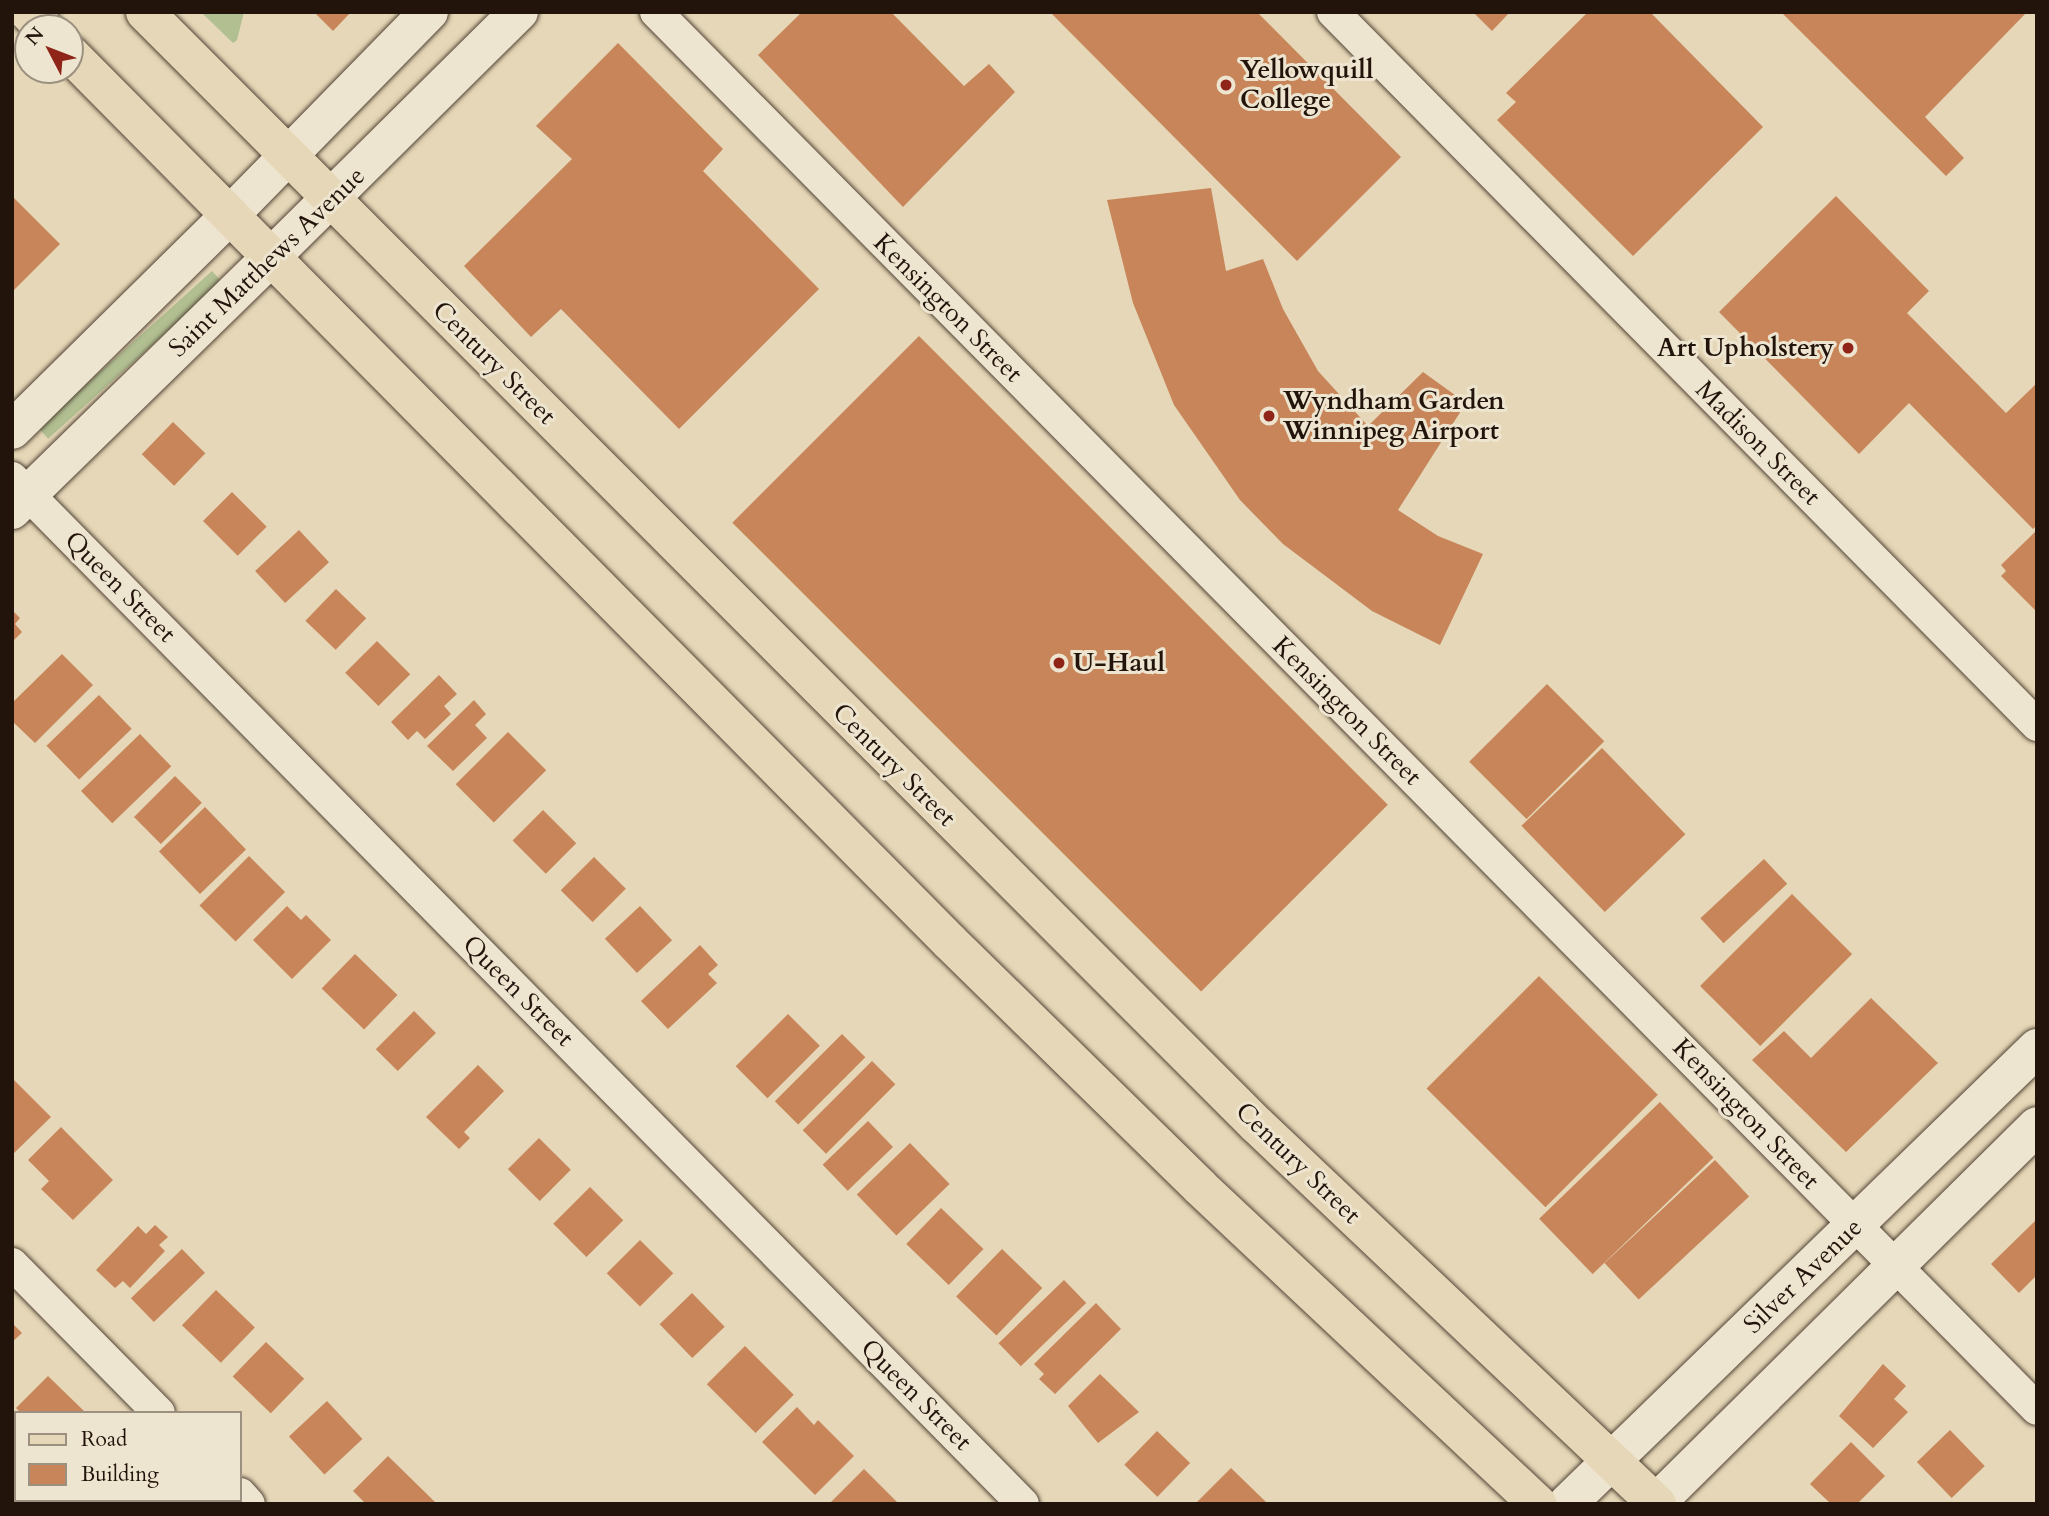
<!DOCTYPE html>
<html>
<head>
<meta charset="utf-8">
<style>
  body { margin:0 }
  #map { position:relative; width:2049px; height:1516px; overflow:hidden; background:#e5d7b7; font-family:Cardo,serif }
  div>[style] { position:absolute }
  .green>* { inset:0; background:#b1bf91; transform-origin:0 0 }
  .building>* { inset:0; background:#c78559; transform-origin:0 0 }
  .roads { filter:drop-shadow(0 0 2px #534436) drop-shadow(0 0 2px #534436) }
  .minor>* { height:32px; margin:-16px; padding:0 16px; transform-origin:16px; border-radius:16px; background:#eee5d0 }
  .tertiary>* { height:38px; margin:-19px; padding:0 19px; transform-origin:19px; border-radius:19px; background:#eee5d0 }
  .secondary>* { height:38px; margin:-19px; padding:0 19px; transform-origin:19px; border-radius:19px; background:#eee5d0 }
  .primary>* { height:38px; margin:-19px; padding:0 19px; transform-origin:19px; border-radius:19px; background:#e5d7b7 }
  .dots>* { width:19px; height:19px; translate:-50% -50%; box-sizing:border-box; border:4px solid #eee5d0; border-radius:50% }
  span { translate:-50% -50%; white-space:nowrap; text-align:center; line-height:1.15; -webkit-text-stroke:6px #eee5d0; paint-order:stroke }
  .poi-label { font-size:26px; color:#22130b; font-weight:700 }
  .left { translate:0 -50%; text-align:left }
  .right { translate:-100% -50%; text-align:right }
  .street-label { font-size:26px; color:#22130b }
  .frame { position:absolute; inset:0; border:14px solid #22130b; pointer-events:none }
  .legend { position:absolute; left:14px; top:1411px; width:228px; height:91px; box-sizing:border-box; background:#eee5d0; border:2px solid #9c9181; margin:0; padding:9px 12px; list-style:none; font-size:21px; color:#22130b }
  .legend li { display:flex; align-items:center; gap:14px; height:35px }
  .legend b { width:35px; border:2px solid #9c9181 }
  .north { position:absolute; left:14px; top:14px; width:70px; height:70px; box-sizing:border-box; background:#eee5d0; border:2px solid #9c9181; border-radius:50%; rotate:312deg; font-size:19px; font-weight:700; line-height:28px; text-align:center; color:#22130b }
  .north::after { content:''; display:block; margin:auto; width:24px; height:32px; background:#8f2418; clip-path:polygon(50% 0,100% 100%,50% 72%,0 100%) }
</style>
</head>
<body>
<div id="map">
  <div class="green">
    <i style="clip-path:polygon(201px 12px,244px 12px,237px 40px,233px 43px)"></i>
    <i style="left:212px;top:271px;width:15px;height:234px;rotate:48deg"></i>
  </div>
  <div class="building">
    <i style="clip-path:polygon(314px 12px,351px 12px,333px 31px)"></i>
    <i style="clip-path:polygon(802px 12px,891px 12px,964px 86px,989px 64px,1015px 92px,903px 207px,758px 55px)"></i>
    <i style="clip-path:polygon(1050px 12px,1257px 12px,1401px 157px,1297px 261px)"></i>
    <i style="clip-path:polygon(1473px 12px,1510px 12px,1492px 31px)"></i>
    <i style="clip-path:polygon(1588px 12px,1650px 12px,1763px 127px,1633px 256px,1497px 120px,1516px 102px,1506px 93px)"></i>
    <i style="clip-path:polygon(1781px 12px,2027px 12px,1925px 117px,1964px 158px,1946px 176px)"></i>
    <i style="clip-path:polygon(618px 43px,723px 149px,703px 171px,819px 289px,679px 429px,561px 309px,531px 337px,464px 266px,572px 159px,536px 126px)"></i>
    <i style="clip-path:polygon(1211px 188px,1226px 271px,1263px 259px,1283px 309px,1318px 371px,1368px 426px,1423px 372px,1466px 403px,1398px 510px,1438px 536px,1483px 554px,1440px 645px,1372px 611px,1283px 544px,1240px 500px,1174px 405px,1133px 303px,1107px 200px)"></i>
    <i style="clip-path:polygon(12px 196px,60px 244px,12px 292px)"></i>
    <i style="clip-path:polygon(1836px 196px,1929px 291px,1907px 313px,2006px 413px,2037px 383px,2037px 525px,2033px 529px,1909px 403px,1859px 454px,1719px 312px)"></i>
    <i style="left:919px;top:336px;width:663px;height:264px;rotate:45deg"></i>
    <i style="left:173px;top:422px;width:45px;height:45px;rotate:44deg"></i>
    <i style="left:232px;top:492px;width:49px;height:41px;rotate:45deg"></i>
    <i style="left:299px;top:530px;width:44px;height:60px;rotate:47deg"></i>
    <i style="clip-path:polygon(2037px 530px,2037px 612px,2001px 576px,2006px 571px,2001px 565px)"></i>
    <i style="left:336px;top:589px;width:42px;height:44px;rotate:44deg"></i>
    <i style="clip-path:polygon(12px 610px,20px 618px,15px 624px,22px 632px,12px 642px)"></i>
    <i style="left:377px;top:641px;width:47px;height:45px;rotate:45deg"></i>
    <i style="clip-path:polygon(62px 654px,93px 685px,35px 743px,12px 721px,12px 703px)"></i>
    <i style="clip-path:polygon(439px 675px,457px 694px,444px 706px,451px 714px,425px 739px,417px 731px,408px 740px,391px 722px)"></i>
    <i style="left:1547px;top:684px;width:81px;height:110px;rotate:45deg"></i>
    <i style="left:99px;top:695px;width:47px;height:73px;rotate:46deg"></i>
    <i style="clip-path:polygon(474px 700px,486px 714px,475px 725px,487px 738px,453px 771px,427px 746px)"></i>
    <i style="left:508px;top:732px;width:54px;height:74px;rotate:45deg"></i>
    <i style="left:140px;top:734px;width:45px;height:82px;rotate:46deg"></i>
    <i style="left:1602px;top:748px;width:120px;height:112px;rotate:46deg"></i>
    <i style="left:175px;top:776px;width:38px;height:58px;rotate:45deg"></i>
    <i style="left:205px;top:807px;width:59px;height:64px;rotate:46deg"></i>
    <i style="left:543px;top:810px;width:47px;height:43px;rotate:45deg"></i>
    <i style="left:249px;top:856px;width:51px;height:70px;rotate:45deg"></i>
    <i style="left:594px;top:857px;width:45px;height:47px;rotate:45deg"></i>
    <i style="left:1764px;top:859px;width:34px;height:87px;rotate:47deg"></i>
    <i style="left:1792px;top:894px;width:85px;height:130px;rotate:45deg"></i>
    <i style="clip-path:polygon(287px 906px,301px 920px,306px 915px,331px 940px,292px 979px,253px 940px)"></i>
    <i style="left:640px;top:906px;width:47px;height:48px;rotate:47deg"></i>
    <i style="clip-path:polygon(700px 945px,718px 965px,708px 974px,717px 983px,668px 1029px,641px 1001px)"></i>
    <i style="left:355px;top:954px;width:59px;height:48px;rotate:44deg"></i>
    <i style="left:1539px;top:976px;width:168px;height:159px;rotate:45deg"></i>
    <i style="clip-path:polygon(1871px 998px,1938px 1063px,1846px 1152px,1752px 1060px,1784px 1031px,1811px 1058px)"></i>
    <i style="left:414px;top:1011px;width:31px;height:54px;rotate:45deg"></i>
    <i style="left:788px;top:1014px;width:45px;height:74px;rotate:45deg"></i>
    <i style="left:842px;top:1034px;width:33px;height:95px;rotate:45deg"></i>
    <i style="left:872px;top:1061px;width:33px;height:98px;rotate:45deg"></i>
    <i style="clip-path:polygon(478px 1065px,504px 1091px,464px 1132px,470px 1138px,459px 1149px,426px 1117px)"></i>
    <i style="clip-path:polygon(12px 1078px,51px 1117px,12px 1155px)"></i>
    <i style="left:1660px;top:1102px;width:77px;height:168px;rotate:46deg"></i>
    <i style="left:868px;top:1121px;width:36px;height:63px;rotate:46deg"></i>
    <i style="clip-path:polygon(61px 1127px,113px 1180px,73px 1220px,41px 1189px,49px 1181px,28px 1160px)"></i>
    <i style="left:539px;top:1138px;width:45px;height:44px;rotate:45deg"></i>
    <i style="left:910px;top:1143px;width:57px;height:74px;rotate:46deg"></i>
    <i style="left:1715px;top:1160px;width:50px;height:151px;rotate:47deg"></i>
    <i style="left:590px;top:1187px;width:47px;height:52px;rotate:45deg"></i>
    <i style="left:941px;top:1208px;width:59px;height:50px;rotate:44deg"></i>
    <i style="clip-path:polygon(2037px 1219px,2037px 1275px,2019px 1293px,1991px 1264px)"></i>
    <i style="clip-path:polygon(155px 1225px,168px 1237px,159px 1245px,165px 1251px,130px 1288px,123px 1281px,115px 1288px,96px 1270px,138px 1226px,146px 1234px)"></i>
    <i style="left:640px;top:1240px;width:47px;height:47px;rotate:45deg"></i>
    <i style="left:182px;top:1249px;width:33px;height:71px;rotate:46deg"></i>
    <i style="left:1002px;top:1249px;width:56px;height:66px;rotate:44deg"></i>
    <i style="left:1064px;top:1280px;width:32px;height:91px;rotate:46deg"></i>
    <i style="left:216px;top:1290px;width:54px;height:49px;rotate:44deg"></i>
    <i style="left:692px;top:1293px;width:47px;height:45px;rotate:46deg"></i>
    <i style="clip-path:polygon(1096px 1303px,1121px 1329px,1055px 1394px,1039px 1379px,1044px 1374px,1034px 1364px)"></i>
    <i style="clip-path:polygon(12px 1323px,22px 1333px,12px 1342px)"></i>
    <i style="left:266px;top:1342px;width:53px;height:48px;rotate:44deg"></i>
    <i style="left:745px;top:1346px;width:69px;height:54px;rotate:45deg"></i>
    <i style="clip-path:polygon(1883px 1364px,1906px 1386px,1894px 1399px,1908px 1412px,1873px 1448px,1839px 1416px)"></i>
    <i style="clip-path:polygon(1100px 1374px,1139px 1412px,1098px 1443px,1068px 1406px)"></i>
    <i style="clip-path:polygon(48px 1376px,86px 1413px,21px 1413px,16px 1408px)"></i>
    <i style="left:327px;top:1401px;width:52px;height:52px;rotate:47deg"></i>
    <i style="clip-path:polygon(797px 1407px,814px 1425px,818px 1420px,854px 1456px,815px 1495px,762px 1442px)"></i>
    <i style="left:1950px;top:1430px;width:50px;height:46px;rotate:46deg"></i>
    <i style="left:1157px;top:1431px;width:46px;height:47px;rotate:44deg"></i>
    <i style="clip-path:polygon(1851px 1442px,1885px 1476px,1857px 1504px,1831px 1504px,1810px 1484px)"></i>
    <i style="clip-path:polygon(388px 1456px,435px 1502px,434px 1504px,366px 1504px,353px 1491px)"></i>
    <i style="clip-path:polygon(1231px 1468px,1266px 1502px,1195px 1504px)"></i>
    <i style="clip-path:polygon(864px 1469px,897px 1502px,896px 1504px,831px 1502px)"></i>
  </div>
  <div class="roads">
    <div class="minor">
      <i style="left:656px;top:12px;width:1964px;rotate:45.33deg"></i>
      <i style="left:1333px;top:12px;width:1002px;rotate:45.36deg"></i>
      <i style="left:12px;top:478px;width:1440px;rotate:45.42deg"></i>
      <i style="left:12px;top:1264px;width:209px;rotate:45.4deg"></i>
      <i style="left:240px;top:1494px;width:13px;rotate:48deg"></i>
    </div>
    <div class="tertiary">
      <i style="left:12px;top:430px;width:308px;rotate:-44.6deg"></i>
      <i style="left:12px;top:510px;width:362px;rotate:-44.3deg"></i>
      <i style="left:1567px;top:1504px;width:655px;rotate:-44.13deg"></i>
      <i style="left:1655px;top:1504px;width:537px;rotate:-44.7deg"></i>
    </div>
    <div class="secondary">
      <i style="left:231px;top:214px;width:283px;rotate:-45.6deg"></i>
      <i style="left:271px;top:257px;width:349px;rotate:-44.7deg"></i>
    </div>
    <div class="primary">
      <i style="left:28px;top:12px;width:23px;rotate:45deg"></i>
      <i style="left:145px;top:12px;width:1573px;rotate:45.03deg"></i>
      <i style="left:1257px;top:1125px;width:551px;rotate:43.46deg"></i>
      <i style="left:70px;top:54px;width:1250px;rotate:45.26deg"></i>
      <i style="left:950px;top:942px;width:350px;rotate:44.4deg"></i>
      <i style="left:1200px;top:1187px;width:463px;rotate:43.2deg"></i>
    </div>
  </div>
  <div class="dots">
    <i style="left:1226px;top:85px;background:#8f2418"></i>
    <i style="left:1848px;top:348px;background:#8f2418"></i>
    <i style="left:1269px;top:416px;background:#8f2418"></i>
    <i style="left:1059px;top:663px;background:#8f2418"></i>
  </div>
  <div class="poi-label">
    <span class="left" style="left:1240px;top:85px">Yellowquill<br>College</span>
    <span class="right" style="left:1834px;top:348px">Art Upholstery</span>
    <span class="left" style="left:1283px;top:416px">Wyndham Garden<br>Winnipeg Airport</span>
    <span class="left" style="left:1073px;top:663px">U-Haul</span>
  </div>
  <div class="street-label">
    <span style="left:267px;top:262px;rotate:-44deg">Saint Matthews Avenue</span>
    <span style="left:948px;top:308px;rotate:45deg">Kensington Street</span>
    <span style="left:494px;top:363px;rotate:45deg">Century Street</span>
    <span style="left:1758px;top:443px;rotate:45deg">Madison Street</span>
    <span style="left:120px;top:587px;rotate:45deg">Queen Street</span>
    <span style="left:1347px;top:711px;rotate:45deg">Kensington Street</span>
    <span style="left:894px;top:765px;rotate:45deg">Century Street</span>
    <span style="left:518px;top:991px;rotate:45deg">Queen Street</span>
    <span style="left:1746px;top:1114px;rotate:46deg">Kensington Street</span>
    <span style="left:1298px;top:1163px;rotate:44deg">Century Street</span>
    <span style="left:1803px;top:1276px;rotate:-44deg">Silver Avenue</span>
    <span style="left:916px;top:1395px;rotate:45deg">Queen Street</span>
  </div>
  <div class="frame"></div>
  <ul class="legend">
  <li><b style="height:9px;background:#e5d7b7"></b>Road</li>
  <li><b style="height:19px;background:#c78559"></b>Building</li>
  </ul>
  <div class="north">N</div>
</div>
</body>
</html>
